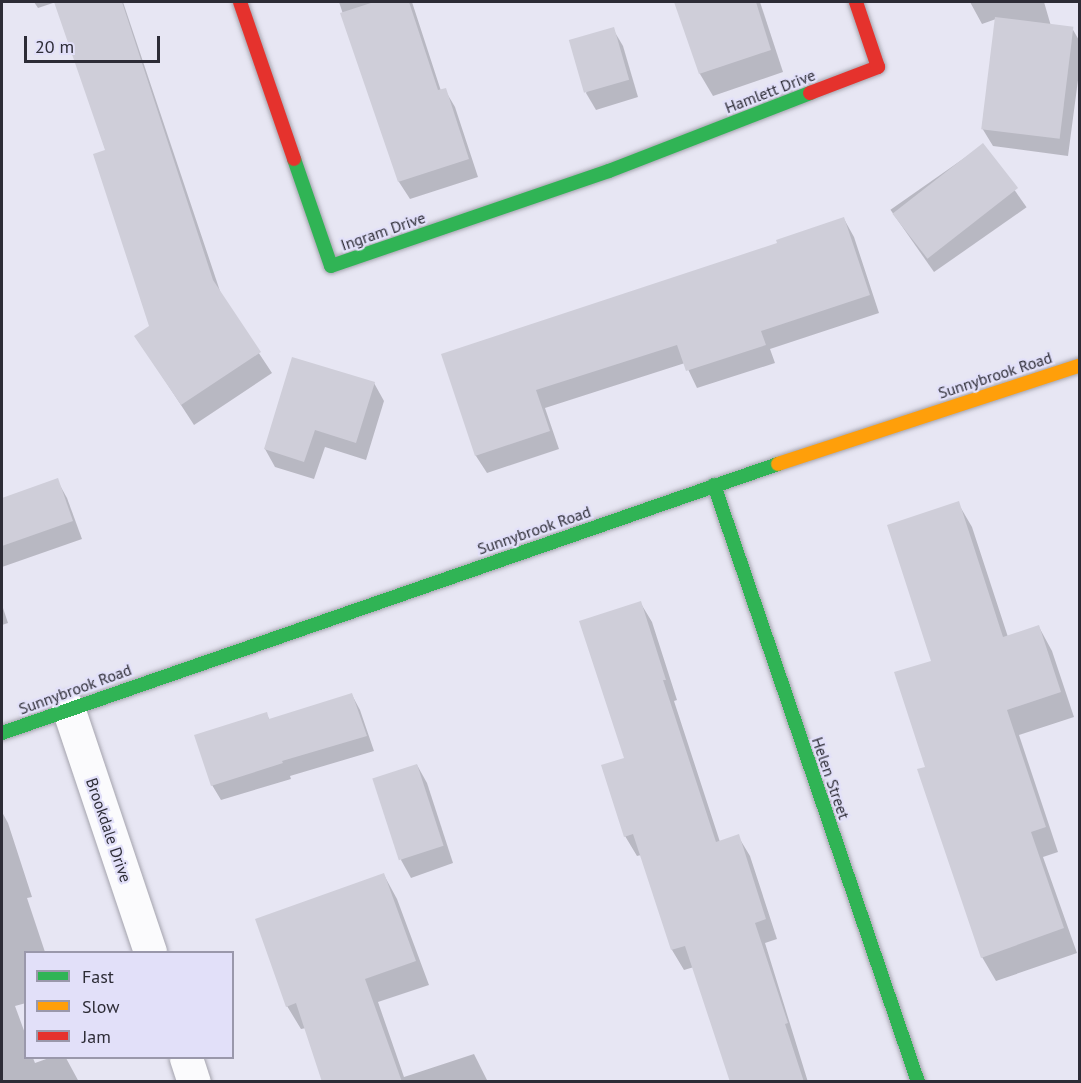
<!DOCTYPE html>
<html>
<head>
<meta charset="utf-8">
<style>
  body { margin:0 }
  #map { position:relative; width:1081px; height:1083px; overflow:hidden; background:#e7e6f3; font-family:"PT Sans",sans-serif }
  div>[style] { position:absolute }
  .shadow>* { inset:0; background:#0003; transform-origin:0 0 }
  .building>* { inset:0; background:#cfced9; transform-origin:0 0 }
  .roads { filter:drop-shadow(0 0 2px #a4a3ad) drop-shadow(0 0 2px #a4a3ad) }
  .street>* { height:33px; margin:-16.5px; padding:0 16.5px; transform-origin:16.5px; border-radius:16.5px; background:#fbfbfd }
  .fast>* { height:14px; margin:-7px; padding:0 7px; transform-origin:7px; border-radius:7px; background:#30b455 }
  .slow>* { height:14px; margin:-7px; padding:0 7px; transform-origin:7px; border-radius:7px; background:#ff9f0a }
  .jam>* { height:14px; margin:-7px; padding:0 7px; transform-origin:7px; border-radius:7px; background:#e5322d }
  span { translate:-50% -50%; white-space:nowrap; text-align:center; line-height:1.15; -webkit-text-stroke:4.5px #e2e0f9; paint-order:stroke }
  .street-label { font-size:16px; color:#2d2c36 }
  .frame { position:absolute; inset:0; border:3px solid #2d2c36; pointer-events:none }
  .legend { position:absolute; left:24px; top:951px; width:210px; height:108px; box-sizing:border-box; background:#e2e0f9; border:2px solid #9a98ab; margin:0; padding:8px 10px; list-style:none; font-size:18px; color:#2d2c36 }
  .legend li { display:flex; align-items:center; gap:12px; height:30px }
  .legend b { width:30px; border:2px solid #9a98ab }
  .scale { position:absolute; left:24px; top:36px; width:136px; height:27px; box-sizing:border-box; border:3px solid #2d2c36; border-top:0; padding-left:8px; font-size:18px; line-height:21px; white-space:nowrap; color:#2d2c36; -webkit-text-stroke:4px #e2e0f9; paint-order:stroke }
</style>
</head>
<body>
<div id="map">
  <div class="shadow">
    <i style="clip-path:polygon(34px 2px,123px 2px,222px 297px,272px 373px,194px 425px,136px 336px,151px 326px,106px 151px,56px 2px,38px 8px)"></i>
    <i style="clip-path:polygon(339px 2px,412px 2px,441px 91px,445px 90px,455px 107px,478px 177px,410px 199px,399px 182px)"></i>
    <i style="clip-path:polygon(677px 2px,760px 2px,783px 72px,713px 96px,700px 74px)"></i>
    <i style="clip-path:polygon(970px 2px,1044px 2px,1051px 26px,1072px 28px,1080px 42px,1080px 65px,1068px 156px,993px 146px,982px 128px,996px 19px,982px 24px)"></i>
    <i style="clip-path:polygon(613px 29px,623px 46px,638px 97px,596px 110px,586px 93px)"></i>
    <i style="left:983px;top:145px;width:76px;height:113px;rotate:55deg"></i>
    <i style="clip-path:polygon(844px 219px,854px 237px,879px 313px,770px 349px,775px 363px,697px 388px,685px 363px,545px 408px,559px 449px,487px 473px,476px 456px,443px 355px,779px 244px)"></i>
    <i style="clip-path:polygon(374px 383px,384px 401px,366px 460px,325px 447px,314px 479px,275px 467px,265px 449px)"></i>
    <i style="clip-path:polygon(57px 480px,67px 498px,82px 539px,2px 567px,2px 500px)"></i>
    <i style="clip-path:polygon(958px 503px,972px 527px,1008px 637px,1039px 627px,1052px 651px,1074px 717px,1019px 735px,1058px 852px,1043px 857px,1077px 953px,996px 981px,982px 957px,927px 768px,933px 662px)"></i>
    <i style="clip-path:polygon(640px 602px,652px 622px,677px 700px,674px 701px,720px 842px,738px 836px,750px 856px,777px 939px,765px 943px,808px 1082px,731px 1082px,694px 967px,684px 970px,672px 950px,641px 855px,637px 856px,625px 836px,625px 759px)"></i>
    <i style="clip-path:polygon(2px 605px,8px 623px,2px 625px)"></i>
    <i style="clip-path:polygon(352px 695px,360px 710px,374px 751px,290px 776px,291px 779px,221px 800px,212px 785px,266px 714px,270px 720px)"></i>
    <i style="clip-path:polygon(417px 765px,427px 783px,453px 863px,411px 878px,401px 860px)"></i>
    <i style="clip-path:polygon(2px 812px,8px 823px,32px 897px,27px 898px,45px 952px,26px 952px,26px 1003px,15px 1006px,26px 1036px,26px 1058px,33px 1058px,35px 1063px,49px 1058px,66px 1058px,79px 1082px,2px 1082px)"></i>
    <i style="clip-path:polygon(384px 875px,397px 899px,429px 985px,378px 1002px,404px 1077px,474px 1054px,488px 1082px,324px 1082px,306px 1028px,301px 1029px,287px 1006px)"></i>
  </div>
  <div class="building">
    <i style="clip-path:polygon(54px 2px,122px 2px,213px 280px,261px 352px,181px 405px,134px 336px,149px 326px,93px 154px,105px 150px)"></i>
    <i style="clip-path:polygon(374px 2px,409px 2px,438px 90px,446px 88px,469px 159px,398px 182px,340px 13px)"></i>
    <i style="clip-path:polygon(674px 2px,756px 2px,771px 50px,699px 74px)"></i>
    <i style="left:995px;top:17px;width:79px;height:113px;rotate:7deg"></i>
    <i style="left:614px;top:27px;width:55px;height:47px;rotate:74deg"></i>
    <i style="left:983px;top:143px;width:57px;height:115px;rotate:52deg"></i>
    <i style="clip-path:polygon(844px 217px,870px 295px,761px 331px,766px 345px,686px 371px,677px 345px,536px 390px,550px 431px,475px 456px,441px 354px,777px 243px,776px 240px)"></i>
    <i style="clip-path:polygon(292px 357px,375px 382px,356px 443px,315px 430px,304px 462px,264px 449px)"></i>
    <i style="clip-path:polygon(58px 478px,73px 521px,2px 546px,2px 498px)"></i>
    <i style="clip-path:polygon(959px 501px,1003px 637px,1039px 625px,1061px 692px,1007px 710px,1046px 827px,1031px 832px,1064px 928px,981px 958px,917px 769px,925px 767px,894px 672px,931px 661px,887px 525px)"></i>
    <i style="clip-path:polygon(641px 601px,666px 680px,663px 680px,716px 842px,739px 834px,766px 919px,755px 923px,788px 1023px,785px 1024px,804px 1082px,730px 1082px,685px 946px,671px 950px,633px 834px,624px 837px,601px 765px,624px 758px,579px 621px)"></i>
    <i style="clip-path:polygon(352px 693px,367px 736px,282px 761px,283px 763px,211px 786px,194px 735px,267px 712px,269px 719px)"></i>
    <i style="left:417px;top:764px;width:86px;height:47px;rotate:72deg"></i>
    <i style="clip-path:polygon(384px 873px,416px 961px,365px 979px,402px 1082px,322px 1082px,296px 1003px,286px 1007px,255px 919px)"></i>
  </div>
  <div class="roads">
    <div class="street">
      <i style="left:68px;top:708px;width:257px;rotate:71.4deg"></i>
      <i style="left:186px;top:1058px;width:25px;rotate:72deg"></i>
    </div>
    <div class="fast">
      <i style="left:294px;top:159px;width:113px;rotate:70.9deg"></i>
      <i style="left:331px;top:266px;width:294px;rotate:-18.9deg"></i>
      <i style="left:609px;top:171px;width:216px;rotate:-21.2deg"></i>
      <i style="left:714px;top:485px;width:631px;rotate:71.13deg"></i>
      <i style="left:2px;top:733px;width:821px;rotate:-19.12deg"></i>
    </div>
    <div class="slow">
      <i style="left:778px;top:464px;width:318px;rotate:-18.1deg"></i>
    </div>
    <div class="jam">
      <i style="left:240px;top:2px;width:166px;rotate:71deg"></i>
      <i style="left:810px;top:93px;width:73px;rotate:-20.9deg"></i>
      <i style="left:878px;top:67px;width:69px;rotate:-108.7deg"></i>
    </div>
  </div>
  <div class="street-label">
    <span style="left:770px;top:91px;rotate:-21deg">Hamlett Drive</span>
    <span style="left:383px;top:231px;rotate:-19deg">Ingram Drive</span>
    <span style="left:995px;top:375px;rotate:-18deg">Sunnybrook Road</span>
    <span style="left:534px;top:530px;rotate:-19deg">Sunnybrook Road</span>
    <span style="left:75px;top:689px;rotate:-20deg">Sunnybrook Road</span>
    <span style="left:831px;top:778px;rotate:71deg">Helen Street</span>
    <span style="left:109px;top:830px;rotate:71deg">Brookdale Drive</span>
  </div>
  <div class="frame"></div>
  <ul class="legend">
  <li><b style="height:8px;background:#30b455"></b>Fast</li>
  <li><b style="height:8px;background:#ff9f0a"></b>Slow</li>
  <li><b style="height:8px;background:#e5322d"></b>Jam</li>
  </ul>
  <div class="scale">20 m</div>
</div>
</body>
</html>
